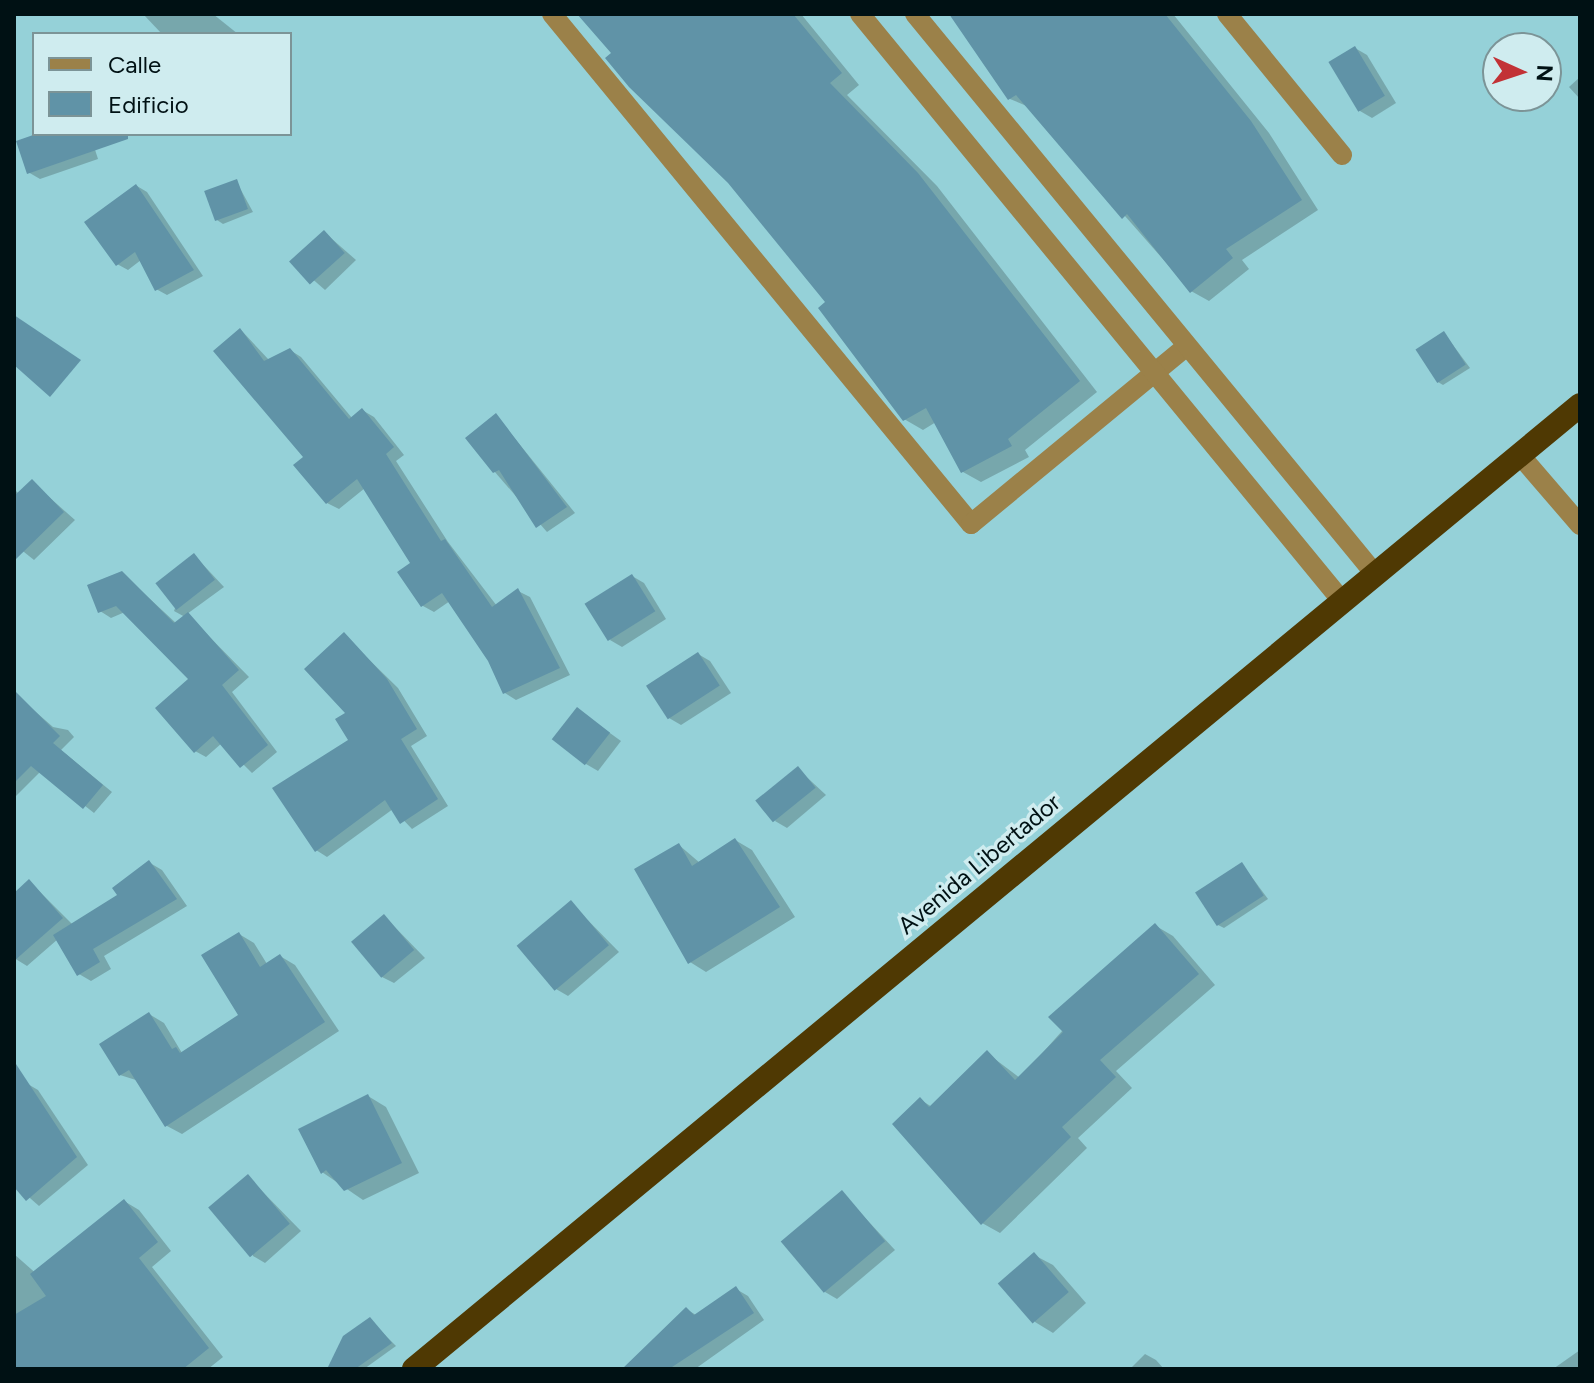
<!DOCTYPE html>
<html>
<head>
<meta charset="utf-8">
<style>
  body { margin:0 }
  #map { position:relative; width:1594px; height:1383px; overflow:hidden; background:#95d1d8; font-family:Figtree,sans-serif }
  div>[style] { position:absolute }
  .shadow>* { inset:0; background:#0003 }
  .building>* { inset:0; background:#6093a7; transform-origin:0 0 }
  .minor>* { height:20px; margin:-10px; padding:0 10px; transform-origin:10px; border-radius:10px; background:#9b8149 }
  .highway>* { height:24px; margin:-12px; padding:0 12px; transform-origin:12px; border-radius:12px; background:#4f3903 }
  span { translate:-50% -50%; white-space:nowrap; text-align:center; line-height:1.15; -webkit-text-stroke:7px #cfecef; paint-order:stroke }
  .street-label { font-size:24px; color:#001114 }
  .frame { position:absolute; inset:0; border:16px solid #001114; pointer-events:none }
  .legend { position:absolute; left:32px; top:32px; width:260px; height:104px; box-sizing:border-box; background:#cfecef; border:2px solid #7c9497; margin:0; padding:10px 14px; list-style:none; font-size:24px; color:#001114 }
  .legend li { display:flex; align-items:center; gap:16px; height:40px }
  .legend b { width:40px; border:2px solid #7c9497 }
  .north { position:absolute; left:1482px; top:32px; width:80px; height:80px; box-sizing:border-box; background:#cfecef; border:2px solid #7c9497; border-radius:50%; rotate:93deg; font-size:22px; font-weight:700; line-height:32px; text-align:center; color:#001114 }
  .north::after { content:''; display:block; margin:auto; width:28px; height:36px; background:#c23236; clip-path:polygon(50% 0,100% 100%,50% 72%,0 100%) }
</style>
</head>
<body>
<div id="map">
  <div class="shadow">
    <i style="clip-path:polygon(143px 14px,213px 14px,238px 34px,162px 34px)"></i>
    <i style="clip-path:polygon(581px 14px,801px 14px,859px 85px,847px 95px,937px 186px,1097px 392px,1025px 450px,1029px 457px,981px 482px,963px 472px,936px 422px,923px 430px,904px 419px,827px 302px,729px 181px)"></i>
    <i style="clip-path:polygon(955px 14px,1173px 14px,1269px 133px,1318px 210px,1242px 260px,1249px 269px,1209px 301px,1191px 291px,1029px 107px,1010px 99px)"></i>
    <i style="clip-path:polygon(1355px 48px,1367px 55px,1396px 103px,1372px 118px,1360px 111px)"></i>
    <i style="clip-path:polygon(1580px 77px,1580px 99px,1569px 87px)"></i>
    <i style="clip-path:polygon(42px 134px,90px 134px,98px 159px,40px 179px,28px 172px)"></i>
    <i style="clip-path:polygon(236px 181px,253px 212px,223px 224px,217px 220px)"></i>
    <i style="clip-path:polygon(137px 186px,147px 192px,203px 276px,167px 295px,156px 289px,141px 260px,128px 270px,117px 264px)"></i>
    <i style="clip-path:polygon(324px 232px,356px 260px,325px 290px,293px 262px)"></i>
    <i style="clip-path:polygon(241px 330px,269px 360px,290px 350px,301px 357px,352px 418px,362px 410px,374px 417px,404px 455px,396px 461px,448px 542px,497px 606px,518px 591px,530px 597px,570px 675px,516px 700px,505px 693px,490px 660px,450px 601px,434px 612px,423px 606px,400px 572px,412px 563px,365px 488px,339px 509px,327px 503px)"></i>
    <i style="clip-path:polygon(1444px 333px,1470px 368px,1443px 385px,1438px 382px)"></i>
    <i style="clip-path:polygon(496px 415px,575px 513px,547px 532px,494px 471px)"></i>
    <i style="clip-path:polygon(32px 482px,75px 520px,34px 560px,14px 544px,14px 489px,19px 494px)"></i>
    <i style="clip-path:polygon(194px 555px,224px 587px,187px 614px,249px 677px,232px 692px,277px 752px,252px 773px,222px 743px,206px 757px,195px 751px,191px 679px,125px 612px,111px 618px,100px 611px,122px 573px,177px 624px,185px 617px,174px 611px)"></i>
    <i style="clip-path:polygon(632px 576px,644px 583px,666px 619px,622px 647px,610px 640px)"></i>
    <i style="clip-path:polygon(344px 635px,398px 688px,427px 736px,411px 746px,448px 806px,412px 829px,393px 809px,327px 857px,316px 850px,350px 741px)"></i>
    <i style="clip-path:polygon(698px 654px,710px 661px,731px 693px,681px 725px,669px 718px)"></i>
    <i style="clip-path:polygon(21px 699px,53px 727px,68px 730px,74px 737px,61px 750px,112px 792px,94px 813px,41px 771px,14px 798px,14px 702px)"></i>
    <i style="clip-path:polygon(578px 710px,621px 741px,598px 771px,586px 764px)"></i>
    <i style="clip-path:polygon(798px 769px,826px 795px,787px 828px,775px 821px)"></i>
    <i style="clip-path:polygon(735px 840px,752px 850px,795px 917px,706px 972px,690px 962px,679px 845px,700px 863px)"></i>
    <i style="clip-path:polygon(150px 863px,162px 870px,187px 906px,104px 956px,111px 969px,91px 981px,79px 974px,58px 939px,27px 966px,14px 958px,14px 896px,30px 882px,73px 925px,120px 896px)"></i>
    <i style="clip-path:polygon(1242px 864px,1268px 899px,1224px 928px,1218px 925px)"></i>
    <i style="clip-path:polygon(571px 903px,619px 952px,568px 996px,556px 989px)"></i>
    <i style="clip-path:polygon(385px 917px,425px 958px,394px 983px,382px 977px)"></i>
    <i style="clip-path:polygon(1156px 926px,1173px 936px,1215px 985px,1116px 1071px,1132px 1088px,1078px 1138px,1087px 1148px,1000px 1233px,982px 1223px,921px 1100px,932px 1107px,987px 1053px,1020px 1078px)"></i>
    <i style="clip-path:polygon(239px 934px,254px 943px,267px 964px,280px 956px,295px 965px,339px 1031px,182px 1134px,167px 1126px,139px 1081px,120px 1075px,149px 1014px,164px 1023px,182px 1053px,240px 1015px)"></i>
    <i style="clip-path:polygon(26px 1083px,38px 1090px,88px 1165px,39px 1206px,14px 1184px,14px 1090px)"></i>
    <i style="clip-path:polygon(368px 1096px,386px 1107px,419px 1173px,363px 1200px,322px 1172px)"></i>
    <i style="clip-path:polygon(248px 1177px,301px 1231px,265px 1263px,253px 1256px)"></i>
    <i style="clip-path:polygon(842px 1193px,895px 1250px,837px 1299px,825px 1292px)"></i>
    <i style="clip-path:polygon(124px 1201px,139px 1210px,171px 1251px,152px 1267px,223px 1357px,208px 1369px,14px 1369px,14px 1254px,116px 1344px)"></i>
    <i style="clip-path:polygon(1034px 1255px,1053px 1265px,1086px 1303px,1053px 1333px,1035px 1322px)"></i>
    <i style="clip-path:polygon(736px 1289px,748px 1296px,764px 1320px,695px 1369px,638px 1369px,686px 1309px,696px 1315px)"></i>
    <i style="clip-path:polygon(370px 1320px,396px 1346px,364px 1369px,329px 1369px)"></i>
    <i style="clip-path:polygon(1580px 1350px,1580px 1369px,1553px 1369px)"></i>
    <i style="clip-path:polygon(1145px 1354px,1156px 1360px,1164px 1369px,1130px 1369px)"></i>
  </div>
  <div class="building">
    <i style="clip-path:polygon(577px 14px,793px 14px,842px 73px,830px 83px,918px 173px,1080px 381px,1008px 439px,1012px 446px,961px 473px,926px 408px,903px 421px,818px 308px,825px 302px,728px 183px,629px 87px,605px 58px,611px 53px)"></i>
    <i style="clip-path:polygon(949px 14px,1165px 14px,1251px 121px,1302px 200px,1226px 249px,1233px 258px,1190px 293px,1127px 214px,1122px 219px,1016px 95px,1008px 100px)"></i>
    <i style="left:1355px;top:46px;width:58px;height:31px;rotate:59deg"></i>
    <i style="clip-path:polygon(36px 134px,128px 134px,128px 139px,27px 174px,16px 141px)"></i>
    <i style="left:237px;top:179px;width:32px;height:35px;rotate:70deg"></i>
    <i style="clip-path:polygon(136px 184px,194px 270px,155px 291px,135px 252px,116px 266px,84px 222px)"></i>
    <i style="left:324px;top:230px;width:31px;height:47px;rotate:48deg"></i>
    <i style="clip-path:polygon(14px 315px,81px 360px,50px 397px,14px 365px)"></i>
    <i style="clip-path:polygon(240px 328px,264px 361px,290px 348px,349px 419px,362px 408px,394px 447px,386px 454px,441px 541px,445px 539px,492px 607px,518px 588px,560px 668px,503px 694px,488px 661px,442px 593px,421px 607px,397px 572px,410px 563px,357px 479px,326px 504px,293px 465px,303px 457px,213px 351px)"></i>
    <i style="left:1444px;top:331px;width:40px;height:34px;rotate:57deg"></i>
    <i style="clip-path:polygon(496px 413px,567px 507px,536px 528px,499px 470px,493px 473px,465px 438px)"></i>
    <i style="clip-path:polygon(32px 479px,64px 512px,14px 561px,14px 496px)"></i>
    <i style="left:194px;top:553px;width:34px;height:49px;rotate:52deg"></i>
    <i style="clip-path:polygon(122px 571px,174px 623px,188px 612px,239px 670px,222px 685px,268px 745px,240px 768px,213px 736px,194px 753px,155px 708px,188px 679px,116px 606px,98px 613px,87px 585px)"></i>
    <i style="left:632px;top:574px;width:44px;height:56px;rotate:58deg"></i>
    <i style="clip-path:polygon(344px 632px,387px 679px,417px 729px,401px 739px,438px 799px,400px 824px,385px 800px,315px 852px,272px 788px,348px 740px,335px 719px,345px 713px,304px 669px)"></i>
    <i style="left:698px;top:652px;width:40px;height:62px;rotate:57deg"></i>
    <i style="clip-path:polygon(14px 690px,60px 736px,53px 743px,103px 785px,83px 809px,31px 766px,14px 783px)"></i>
    <i style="left:577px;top:707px;width:42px;height:41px;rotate:38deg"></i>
    <i style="left:798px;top:766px;width:28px;height:55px;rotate:51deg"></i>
    <i style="clip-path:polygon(735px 838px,780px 907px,688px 964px,634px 869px,679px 843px,692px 866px)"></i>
    <i style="clip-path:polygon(149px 860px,177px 899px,93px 949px,100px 962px,77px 976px,53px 935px,117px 895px,112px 888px)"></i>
    <i style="left:1242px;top:862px;width:40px;height:56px;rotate:57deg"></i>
    <i style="clip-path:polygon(29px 879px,63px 918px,14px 961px,14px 893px)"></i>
    <i style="left:571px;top:900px;width:59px;height:71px;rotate:50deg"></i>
    <i style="left:384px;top:914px;width:47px;height:43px;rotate:50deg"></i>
    <i style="clip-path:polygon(1155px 923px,1199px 974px,1100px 1060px,1116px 1077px,1062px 1127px,1071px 1137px,981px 1225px,892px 1124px,920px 1097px,929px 1107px,987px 1050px,1015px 1080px,1063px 1032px,1048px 1017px)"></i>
    <i style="clip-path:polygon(239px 932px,260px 967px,280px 954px,325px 1022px,165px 1127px,129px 1070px,119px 1076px,99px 1044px,149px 1012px,172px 1049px,176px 1047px,180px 1053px,238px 1015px,201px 955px)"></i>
    <i style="clip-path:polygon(14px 1061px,77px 1157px,26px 1201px,14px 1187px)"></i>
    <i style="clip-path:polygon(368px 1094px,402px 1163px,344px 1191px,326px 1170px,321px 1174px,298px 1129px)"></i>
    <i style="left:248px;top:1174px;width:65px;height:52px;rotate:50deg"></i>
    <i style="left:842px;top:1190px;width:67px;height:80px;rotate:50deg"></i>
    <i style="clip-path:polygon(124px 1199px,158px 1242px,139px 1258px,209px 1348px,183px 1369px,14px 1369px,14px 1315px,46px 1296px,30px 1274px)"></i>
    <i style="left:1034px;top:1252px;width:53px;height:48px;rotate:49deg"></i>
    <i style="clip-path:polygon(736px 1286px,754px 1313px,669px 1369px,622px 1369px,686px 1307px,694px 1315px)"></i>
    <i style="clip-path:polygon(370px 1317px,392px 1343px,355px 1369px,327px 1369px,343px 1336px)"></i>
  </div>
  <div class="minor">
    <i style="left:552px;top:14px;width:660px;rotate:50.59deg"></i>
    <i style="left:971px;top:524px;width:280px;rotate:-39.5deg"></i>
    <i style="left:860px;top:14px;width:760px;rotate:50.61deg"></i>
    <i style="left:915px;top:14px;width:725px;rotate:50.6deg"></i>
    <i style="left:1227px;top:14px;width:182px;rotate:50.8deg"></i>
    <i style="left:1519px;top:454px;width:94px;rotate:49.3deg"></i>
  </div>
  <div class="highway">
    <i style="left:414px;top:1369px;width:1513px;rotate:-39.58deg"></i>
  </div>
  <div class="street-label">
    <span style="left:979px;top:864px;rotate:-40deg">Avenida Libertador</span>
  </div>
  <div class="frame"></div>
  <ul class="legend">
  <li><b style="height:10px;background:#9b8149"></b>Calle</li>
  <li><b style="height:22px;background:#6093a7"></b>Edificio</li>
  </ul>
  <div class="north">N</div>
</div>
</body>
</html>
